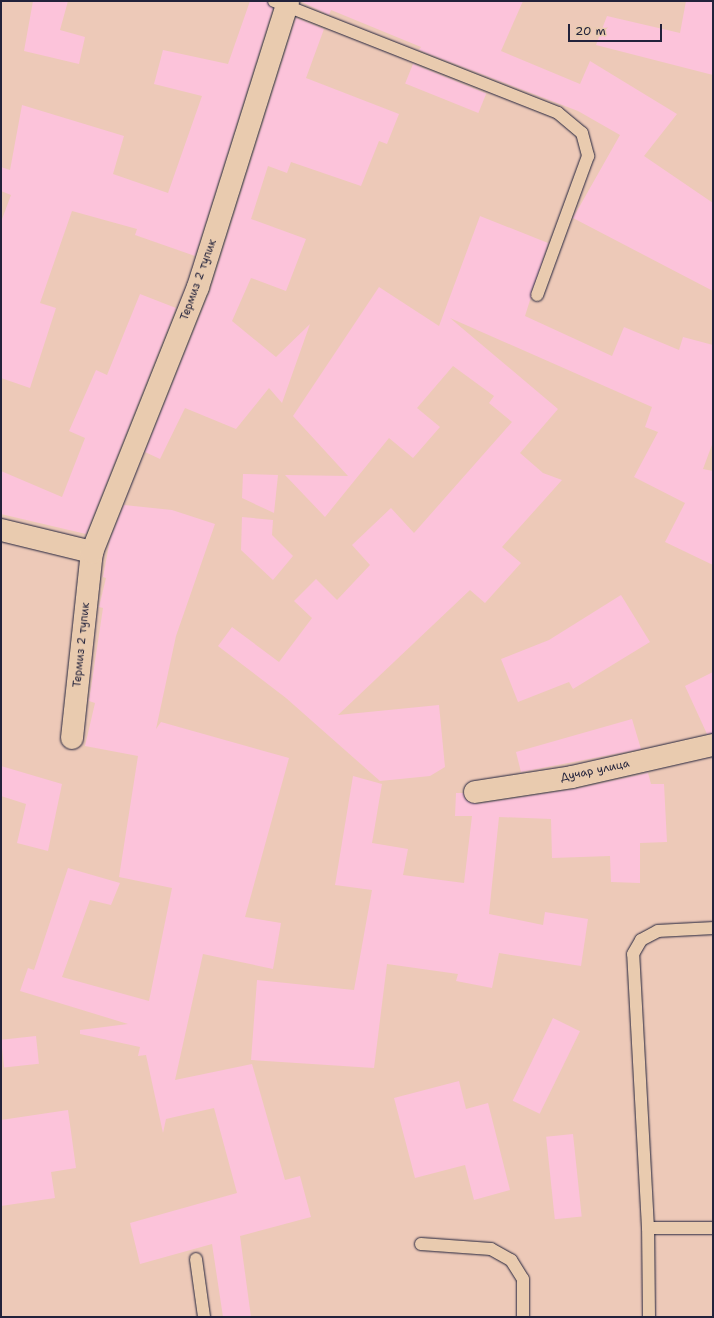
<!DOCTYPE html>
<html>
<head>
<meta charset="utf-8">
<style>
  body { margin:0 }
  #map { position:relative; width:714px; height:1318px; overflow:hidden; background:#edc9b8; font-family:"Shantell Sans",sans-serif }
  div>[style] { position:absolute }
  .building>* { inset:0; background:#fcc3da; transform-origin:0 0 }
  .roads { filter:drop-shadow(0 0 1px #22223b) drop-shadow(0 0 1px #22223b) }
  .service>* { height:12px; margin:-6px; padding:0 6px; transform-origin:6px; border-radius:6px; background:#e9cbaf }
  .minor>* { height:22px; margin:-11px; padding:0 11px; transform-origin:11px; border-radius:11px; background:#e9cbaf }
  span { translate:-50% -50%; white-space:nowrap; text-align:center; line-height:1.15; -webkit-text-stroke:3px #e9cbaf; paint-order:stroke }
  .street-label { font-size:11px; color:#22223b }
  .frame { position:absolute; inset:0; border:2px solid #22223b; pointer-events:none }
  .scale { position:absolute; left:568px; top:24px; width:94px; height:18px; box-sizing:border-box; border:2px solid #22223b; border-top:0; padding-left:5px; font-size:12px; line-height:14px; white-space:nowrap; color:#22223b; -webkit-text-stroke:3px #e9cbaf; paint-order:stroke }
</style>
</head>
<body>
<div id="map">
  <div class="building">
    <i style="clip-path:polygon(33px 1px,68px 1px,60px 30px,85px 37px,79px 64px,24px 51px)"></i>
    <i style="clip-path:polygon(250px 1px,267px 1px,273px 8px,195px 256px,135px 235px,137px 229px,72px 211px,40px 303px,56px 308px,30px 388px,1px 378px,1px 222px,11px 195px,1px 191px,1px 167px,10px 170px,22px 105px,124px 136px,113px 174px,168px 193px,202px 96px,154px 84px,163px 50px,228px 64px)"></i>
    <i style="clip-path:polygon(300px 1px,523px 1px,501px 51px,580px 84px,590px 61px,677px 114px,644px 156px,713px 203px,713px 291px,573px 218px,620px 135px,578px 111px,419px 50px,421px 47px,331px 10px,329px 15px)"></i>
    <i style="clip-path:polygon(686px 1px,713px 1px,713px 75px,596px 45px,607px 16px,680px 33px)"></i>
    <i style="clip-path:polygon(296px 18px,324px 29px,306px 78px,399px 114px,387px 144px,379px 141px,361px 186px,291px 162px,287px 173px,268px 166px,251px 219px,306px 239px,286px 291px,251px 278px,232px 321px,276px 357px,310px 324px,282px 403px,269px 388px,236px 429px,185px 408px,160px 459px,145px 452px,210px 291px)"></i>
    <i style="left:413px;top:64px;width:79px;height:21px;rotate:22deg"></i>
    <i style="clip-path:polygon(480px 216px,548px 243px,525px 316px,612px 356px,624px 327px,679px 350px,683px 337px,713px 345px,713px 442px,703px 469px,713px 471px,713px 565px,665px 542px,685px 503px,634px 477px,658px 432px,645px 427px,652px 407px,450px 318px,558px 409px,520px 453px,543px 473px,562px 480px,502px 547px,521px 563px,485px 603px,470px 590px,338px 715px,439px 705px,445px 767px,430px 776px,380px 781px,286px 698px,218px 646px,232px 627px,279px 662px,312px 618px,294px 601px,316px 579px,337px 600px,370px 565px,352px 545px,391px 508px,414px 533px,512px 422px,489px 403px,494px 396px,453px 366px,417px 408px,440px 427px,413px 458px,389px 438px,325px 517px,285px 475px,348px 476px,293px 416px,379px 287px,439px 326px)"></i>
    <i style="clip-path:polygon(140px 294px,176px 308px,86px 534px,1px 514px,1px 471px,62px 497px,85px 438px,69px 431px,96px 370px,107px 375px)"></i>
    <i style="clip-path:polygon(243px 474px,278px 475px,274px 513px,242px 498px)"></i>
    <i style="clip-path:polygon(124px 505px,172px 510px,215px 524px,176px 636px,156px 729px,161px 722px,289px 758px,245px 917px,281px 923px,273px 969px,203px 954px,175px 1080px,252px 1064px,285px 1180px,300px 1176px,311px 1217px,240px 1236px,251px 1317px,223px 1317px,212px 1244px,140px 1264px,130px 1223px,237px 1193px,214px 1108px,166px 1119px,163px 1133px,146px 1055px,138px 1056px,140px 1047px,80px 1034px,80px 1030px,128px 1024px,20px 991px,28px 968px,34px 970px,68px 868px,120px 883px,111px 905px,90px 900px,62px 977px,149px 1001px,172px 888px,119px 877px,138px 756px,85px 746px,95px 703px,89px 701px,103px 608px,99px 607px,106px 578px,103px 577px,110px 540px)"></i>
    <i style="clip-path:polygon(242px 517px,273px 520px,272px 535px,293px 556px,273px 580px,241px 550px)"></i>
    <i style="clip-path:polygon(621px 595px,650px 642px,573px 689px,569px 682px,518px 702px,501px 659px,549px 640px)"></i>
    <i style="clip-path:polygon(713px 672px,713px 733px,707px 734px,685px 686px)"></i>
    <i style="clip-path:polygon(632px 719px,641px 749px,521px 772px,516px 752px)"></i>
    <i style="clip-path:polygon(1px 766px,62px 784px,48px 851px,17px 843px,26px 804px,1px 796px)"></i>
    <i style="clip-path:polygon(648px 773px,651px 784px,664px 784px,667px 842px,640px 843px,640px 883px,611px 882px,610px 856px,552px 858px,551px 819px,499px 817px,489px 914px,543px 925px,545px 912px,588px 919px,581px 966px,499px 953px,492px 988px,456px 981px,458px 974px,387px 964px,374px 1068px,251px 1060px,257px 980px,354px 990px,372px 890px,335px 885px,353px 776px,382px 784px,372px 843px,408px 849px,403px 875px,464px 883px,472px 816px,455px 816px,456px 793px,463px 793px,466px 800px,477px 804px,575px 789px)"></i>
    <i style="left:553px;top:1018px;width:30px;height:92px;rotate:26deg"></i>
    <i style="left:36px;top:1036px;width:28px;height:35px;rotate:84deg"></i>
    <i style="clip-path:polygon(459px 1081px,466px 1109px,488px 1103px,510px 1190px,474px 1200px,465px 1165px,415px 1178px,394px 1098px)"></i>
    <i style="clip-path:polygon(68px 1110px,76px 1168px,51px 1172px,55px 1198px,1px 1206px,1px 1120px)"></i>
    <i style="left:573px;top:1134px;width:83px;height:27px;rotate:84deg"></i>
  </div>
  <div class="roads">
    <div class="service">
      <i style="left:274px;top:1px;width:305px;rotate:21.5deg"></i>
      <i style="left:558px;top:113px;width:31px;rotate:40deg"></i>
      <i style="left:582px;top:133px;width:24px;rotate:75deg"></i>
      <i style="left:588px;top:156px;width:148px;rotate:110.1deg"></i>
      <i style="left:648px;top:1228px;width:65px"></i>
      <i style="left:421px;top:1244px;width:70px;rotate:4.1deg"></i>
      <i style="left:491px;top:1249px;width:23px;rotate:29deg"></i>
      <i style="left:511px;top:1260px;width:22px;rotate:58deg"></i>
      <i style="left:523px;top:1279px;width:38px;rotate:90deg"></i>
      <i style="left:196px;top:1259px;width:59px;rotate:82.1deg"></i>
      <i style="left:649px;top:1317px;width:89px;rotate:-90.6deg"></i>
      <i style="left:648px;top:1228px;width:274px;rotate:-93.1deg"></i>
      <i style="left:633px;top:954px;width:16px;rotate:-60deg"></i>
      <i style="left:641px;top:940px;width:19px;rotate:-28deg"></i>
      <i style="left:658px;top:931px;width:55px;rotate:-3.1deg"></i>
    </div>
    <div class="minor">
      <i style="left:1px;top:530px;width:94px;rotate:13.6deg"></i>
      <i style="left:72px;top:738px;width:187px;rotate:-83.9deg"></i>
      <i style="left:92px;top:552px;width:285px;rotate:-68.2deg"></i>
      <i style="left:198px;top:287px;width:300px;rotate:-72.5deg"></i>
      <i style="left:475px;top:792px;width:98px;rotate:-8.8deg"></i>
      <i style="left:572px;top:777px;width:145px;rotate:-12.8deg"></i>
    </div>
  </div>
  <div class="street-label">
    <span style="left:199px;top:280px;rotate:-70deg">Термиз 2 тупик</span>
    <span style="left:82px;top:645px;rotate:-84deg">Термиз 2 тупик</span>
    <span style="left:595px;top:771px;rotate:-12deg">Дучар улица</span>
  </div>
  <div class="frame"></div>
  <div class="scale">20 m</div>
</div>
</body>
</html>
